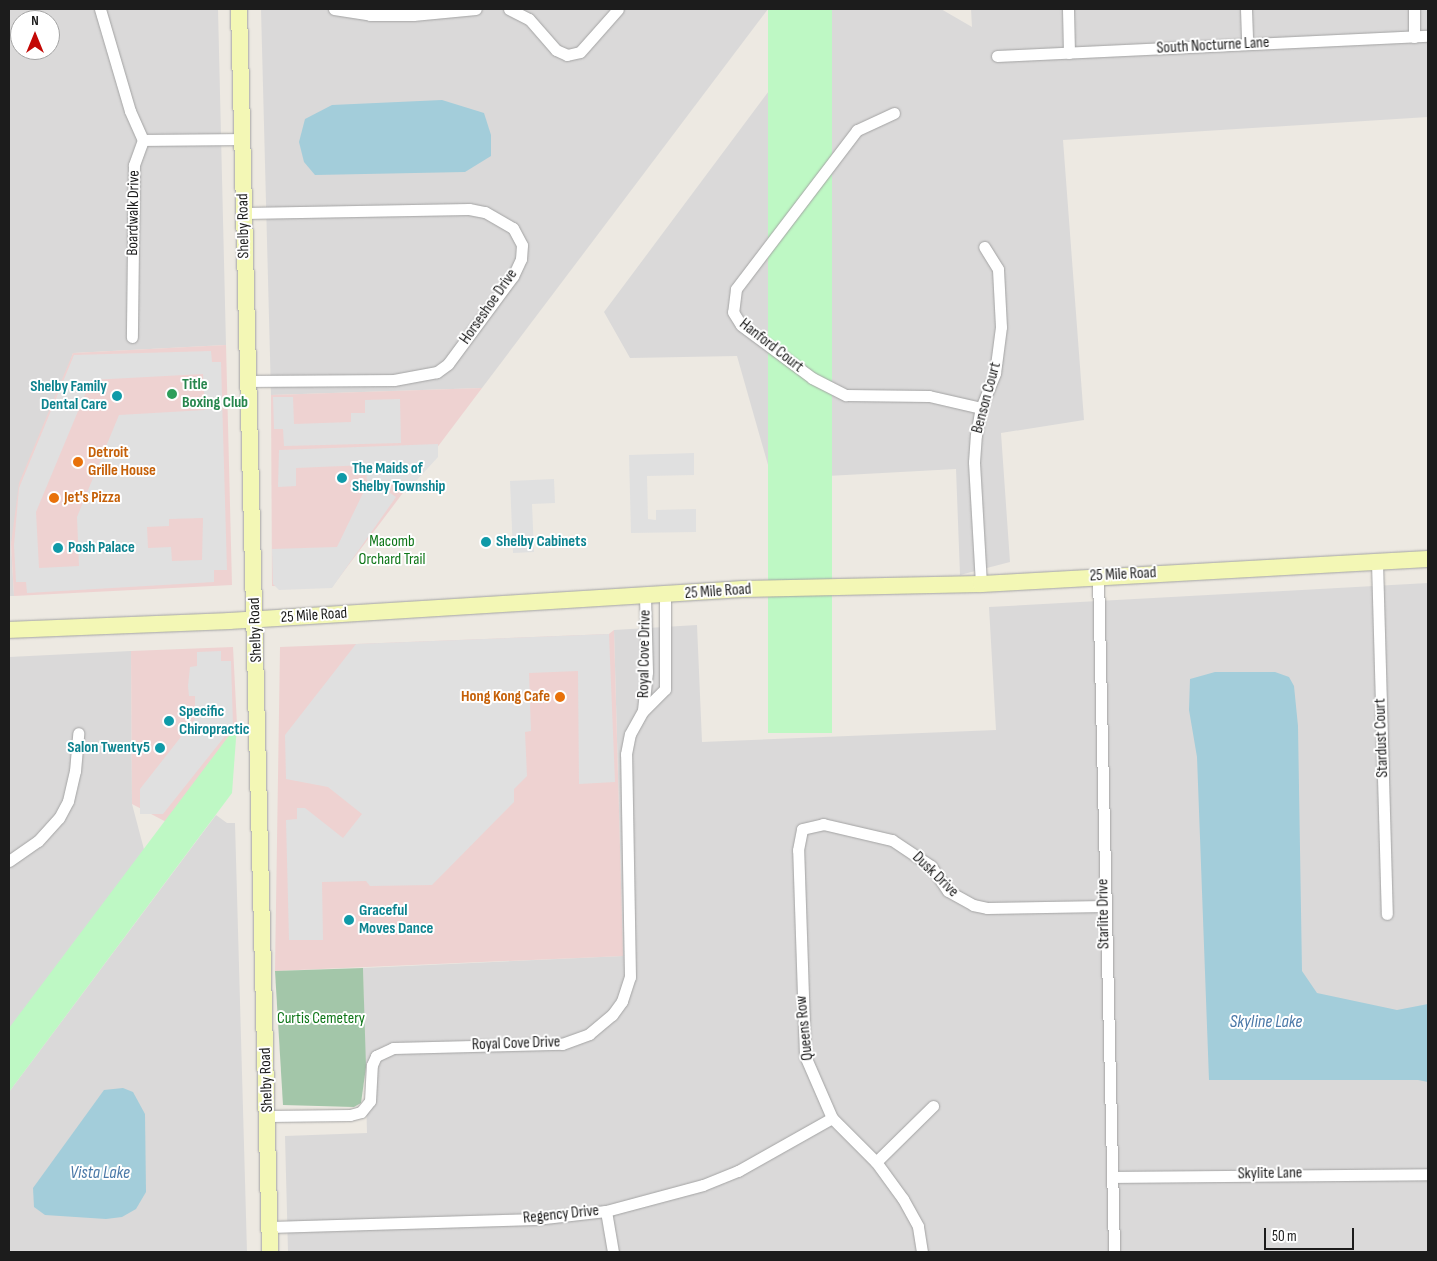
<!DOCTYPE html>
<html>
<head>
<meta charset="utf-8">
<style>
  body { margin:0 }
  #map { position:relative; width:1437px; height:1261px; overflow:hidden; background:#ede9e2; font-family:"Sofia Sans Condensed",sans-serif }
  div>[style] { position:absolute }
  .residential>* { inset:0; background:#dad9d9 }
  .commercial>* { inset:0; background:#eed2d1 }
  .cemetery>* { inset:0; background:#a3c6a9 }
  .park>* { inset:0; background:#bef8c4; transform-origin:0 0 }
  .parking>* { inset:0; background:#e0e0e0 }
  .water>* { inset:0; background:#a3cdda }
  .roads { filter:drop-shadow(0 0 1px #a3a3a3) drop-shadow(0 0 1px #a3a3a3) }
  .street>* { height:11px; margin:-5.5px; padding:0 5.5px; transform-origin:5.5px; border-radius:5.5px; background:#fff }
  .secondary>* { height:16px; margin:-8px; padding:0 8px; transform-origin:8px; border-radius:8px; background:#f3f7b5 }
  .dots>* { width:14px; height:14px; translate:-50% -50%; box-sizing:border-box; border:2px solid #fff; border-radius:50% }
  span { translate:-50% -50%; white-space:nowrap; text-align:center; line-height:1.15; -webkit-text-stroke:4px #fff; paint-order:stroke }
  .street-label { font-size:16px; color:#1c1c1c }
  .leisure-label { font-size:16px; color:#27864d; font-weight:700 }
  .left { translate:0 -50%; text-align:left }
  .culture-label { font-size:16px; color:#0d838f; font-weight:700 }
  .right { translate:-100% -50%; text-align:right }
  .food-label { font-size:16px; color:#c56008; font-weight:700 }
  .park-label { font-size:16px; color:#0e7618 }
  .water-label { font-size:18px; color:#4b79a8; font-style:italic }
  .frame { position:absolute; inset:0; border:10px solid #1c1c1c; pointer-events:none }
  .north { position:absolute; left:10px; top:10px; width:50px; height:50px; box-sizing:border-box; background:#fff; border:1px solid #a4a4a4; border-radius:50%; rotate:0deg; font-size:14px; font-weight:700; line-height:20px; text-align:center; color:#1c1c1c }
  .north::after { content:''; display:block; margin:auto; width:18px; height:22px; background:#c30805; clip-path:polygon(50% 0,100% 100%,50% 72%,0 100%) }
  .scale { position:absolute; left:1264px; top:1228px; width:90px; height:22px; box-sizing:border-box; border:2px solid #1c1c1c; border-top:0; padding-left:6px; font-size:15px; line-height:18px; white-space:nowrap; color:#1c1c1c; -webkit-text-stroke:4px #fff; paint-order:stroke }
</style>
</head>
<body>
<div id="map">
  <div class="residential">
    <i style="clip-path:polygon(evenodd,9px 9px,218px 9px,226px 345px,73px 353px,11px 544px,14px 596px,9px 596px,9px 9px,20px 20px,50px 20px,50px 50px,20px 50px,20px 20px)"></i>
    <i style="clip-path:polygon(261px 9px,768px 9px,482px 388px,271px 395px)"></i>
    <i style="clip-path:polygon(830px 9px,941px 9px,972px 27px,971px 9px,1428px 9px,1428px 117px,1063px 140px,1084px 420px,1001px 433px,1010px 562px,960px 575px,956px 469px,772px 479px,737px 356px,630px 358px,604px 312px)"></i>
    <i style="clip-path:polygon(1428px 583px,1428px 1252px,288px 1252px,285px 1136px,367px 1133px,363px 968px,623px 956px,614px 630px,697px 625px,702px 742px,996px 730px,989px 607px)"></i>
    <i style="clip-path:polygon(131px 651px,132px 804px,150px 872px,9px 1060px,9px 657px)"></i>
    <i style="clip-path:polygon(216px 815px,227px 823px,235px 823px,247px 1252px,9px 1252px,9px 1092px)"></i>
  </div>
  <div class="commercial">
    <i style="clip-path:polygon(226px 345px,232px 585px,14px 596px,11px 544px,19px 483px,73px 353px)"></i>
    <i style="clip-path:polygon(482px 388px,332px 587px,272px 586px,271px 395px)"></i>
    <i style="clip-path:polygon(614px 630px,623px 956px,275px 971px,280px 647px,609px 634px)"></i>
    <i style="clip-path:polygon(233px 647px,237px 725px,172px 825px,132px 804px,131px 651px)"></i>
  </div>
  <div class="cemetery">
    <i style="clip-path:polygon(363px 968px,366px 1067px,361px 1103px,354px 1107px,283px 1105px,275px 971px)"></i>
  </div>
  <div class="park">
    <i style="left:768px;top:9px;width:64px;height:724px"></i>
    <i style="clip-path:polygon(237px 725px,232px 793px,9px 1092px,9px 1028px)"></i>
  </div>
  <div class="parking">
    <i style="clip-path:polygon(evenodd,211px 351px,212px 362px,221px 362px,227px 570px,214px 570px,214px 582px,27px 593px,26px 582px,16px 582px,14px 545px,19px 488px,74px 355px,211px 351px,203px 374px,205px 410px,119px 415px,77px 517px,79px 566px,39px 568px,36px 512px,91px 380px,203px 374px,211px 351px,203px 518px,202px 560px,172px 561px,171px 547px,148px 548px,147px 527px,169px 526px,169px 519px,203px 518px)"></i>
    <i style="clip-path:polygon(273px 397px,293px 397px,294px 424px,351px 422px,351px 413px,365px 413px,365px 400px,400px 399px,401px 443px,284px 446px,283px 429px,274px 429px)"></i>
    <i style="clip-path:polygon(438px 444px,438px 457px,416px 481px,367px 483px,366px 465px,296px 468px,296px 486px,278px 487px,279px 450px)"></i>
    <i style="clip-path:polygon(694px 453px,694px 475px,647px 476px,648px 519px,656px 520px,656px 510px,696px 509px,696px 532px,631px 533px,629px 455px)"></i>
    <i style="clip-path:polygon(554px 479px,555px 503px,532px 504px,534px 552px,513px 553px,510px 481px)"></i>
    <i style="clip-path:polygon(365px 489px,384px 489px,396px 497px,332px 588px,279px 590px,273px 584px,272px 549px,337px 547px)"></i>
    <i style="clip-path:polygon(609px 634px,615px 782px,579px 784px,578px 671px,529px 673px,531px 731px,525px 732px,527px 776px,514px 789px,514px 802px,432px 885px,370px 886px,366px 881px,322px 882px,323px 940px,289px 940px,286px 820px,297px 819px,297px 808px,305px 808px,343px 838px,362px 814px,328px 787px,286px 779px,285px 735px,356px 644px)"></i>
    <i style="clip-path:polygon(221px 651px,221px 661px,231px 661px,233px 726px,163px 814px,140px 814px,140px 789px,195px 719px,195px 696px,189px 696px,188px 686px,190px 667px,197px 666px,197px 652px)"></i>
  </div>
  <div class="water">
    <i style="clip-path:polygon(442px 100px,484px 113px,491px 135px,491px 156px,465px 172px,315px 175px,304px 162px,299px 142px,305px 119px,332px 105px)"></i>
    <i style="clip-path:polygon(1215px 672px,1275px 672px,1289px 677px,1294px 686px,1298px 726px,1302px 971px,1317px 993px,1397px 1010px,1428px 1004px,1428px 1082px,1418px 1080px,1209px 1080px,1197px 757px,1189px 710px,1190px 679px)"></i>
    <i style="clip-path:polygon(123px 1088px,133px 1092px,145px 1114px,146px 1192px,136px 1209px,122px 1217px,106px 1219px,45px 1215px,34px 1207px,33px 1188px,104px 1090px)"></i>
  </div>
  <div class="roads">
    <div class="street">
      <i style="left:100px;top:9px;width:106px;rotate:73.6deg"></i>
      <i style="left:130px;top:111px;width:32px;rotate:66deg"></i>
      <i style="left:143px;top:140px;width:27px;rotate:110deg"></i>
      <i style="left:134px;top:165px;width:172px;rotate:90.7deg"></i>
      <i style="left:334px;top:9px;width:36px;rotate:9deg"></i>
      <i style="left:370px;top:15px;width:43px"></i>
      <i style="left:413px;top:15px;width:63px;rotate:-5.4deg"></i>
      <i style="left:509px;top:9px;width:22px;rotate:27deg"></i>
      <i style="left:529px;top:19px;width:41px;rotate:48.9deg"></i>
      <i style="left:556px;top:50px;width:12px;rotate:24deg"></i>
      <i style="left:567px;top:55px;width:13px;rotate:-13deg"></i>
      <i style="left:580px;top:52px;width:57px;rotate:-48.5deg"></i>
      <i style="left:1068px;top:9px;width:44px;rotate:88.7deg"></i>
      <i style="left:1246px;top:9px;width:35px;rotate:88deg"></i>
      <i style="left:1414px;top:37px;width:28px;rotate:-90deg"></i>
      <i style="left:997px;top:56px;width:431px;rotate:-2.7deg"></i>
      <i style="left:894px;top:113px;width:41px;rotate:155.3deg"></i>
      <i style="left:857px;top:130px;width:200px;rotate:127.3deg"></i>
      <i style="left:736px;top:289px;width:23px;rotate:97deg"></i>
      <i style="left:733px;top:312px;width:15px;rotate:58deg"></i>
      <i style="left:741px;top:325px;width:89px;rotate:36.7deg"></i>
      <i style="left:812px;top:378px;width:38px;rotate:27deg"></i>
      <i style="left:846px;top:395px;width:83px;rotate:0.7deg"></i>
      <i style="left:929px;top:396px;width:53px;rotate:13deg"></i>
      <i style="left:143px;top:140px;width:98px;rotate:-0.6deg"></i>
      <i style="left:244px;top:213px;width:225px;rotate:-1deg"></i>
      <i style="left:469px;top:209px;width:16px;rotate:11deg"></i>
      <i style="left:485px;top:212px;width:32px;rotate:30deg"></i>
      <i style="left:513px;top:228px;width:19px;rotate:62deg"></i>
      <i style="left:522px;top:245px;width:14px;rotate:94deg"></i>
      <i style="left:521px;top:259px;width:19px;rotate:115deg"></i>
      <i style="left:513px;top:276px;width:109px;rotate:126.5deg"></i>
      <i style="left:448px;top:364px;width:14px;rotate:144deg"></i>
      <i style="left:437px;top:372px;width:44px;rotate:169.5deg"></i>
      <i style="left:394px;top:380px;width:147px;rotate:179.6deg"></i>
      <i style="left:1377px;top:562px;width:352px;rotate:88.4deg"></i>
      <i style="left:1098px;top:576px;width:676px;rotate:88.64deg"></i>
      <i style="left:981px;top:584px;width:122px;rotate:-93.3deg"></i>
      <i style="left:974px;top:462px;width:27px;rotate:-86deg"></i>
      <i style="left:976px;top:435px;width:27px;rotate:-80deg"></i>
      <i style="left:981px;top:408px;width:38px;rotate:-68deg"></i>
      <i style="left:995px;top:373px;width:46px;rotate:-82.6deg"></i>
      <i style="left:1001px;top:327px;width:58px;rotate:-93deg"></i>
      <i style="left:998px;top:269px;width:26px;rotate:-122deg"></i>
      <i style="left:645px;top:596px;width:76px;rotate:88.5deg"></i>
      <i style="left:647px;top:672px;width:39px;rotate:96deg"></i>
      <i style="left:643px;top:711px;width:31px;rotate:-45deg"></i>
      <i style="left:665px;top:689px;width:94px;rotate:-90deg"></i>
      <i style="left:9px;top:861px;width:35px;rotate:-35deg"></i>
      <i style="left:38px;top:841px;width:31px;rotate:-48deg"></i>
      <i style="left:59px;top:818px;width:19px;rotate:-62deg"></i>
      <i style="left:68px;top:801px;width:31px;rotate:-77deg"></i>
      <i style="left:75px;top:771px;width:38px;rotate:-85deg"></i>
      <i style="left:268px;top:1116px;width:82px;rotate:-0.7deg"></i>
      <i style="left:350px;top:1115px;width:11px;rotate:-15deg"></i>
      <i style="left:361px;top:1112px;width:14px;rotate:-51deg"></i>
      <i style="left:370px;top:1101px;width:36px;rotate:-87deg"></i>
      <i style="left:372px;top:1065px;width:10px;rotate:-66deg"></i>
      <i style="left:376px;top:1056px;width:19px;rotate:-25deg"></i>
      <i style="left:393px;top:1048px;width:169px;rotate:-1.4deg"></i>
      <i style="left:562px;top:1044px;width:29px;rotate:-20deg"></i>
      <i style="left:589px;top:1034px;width:30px;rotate:-40deg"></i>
      <i style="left:612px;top:1015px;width:17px;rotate:-54deg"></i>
      <i style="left:622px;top:1001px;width:25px;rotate:-72deg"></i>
      <i style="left:630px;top:977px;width:223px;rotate:-91deg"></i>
      <i style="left:626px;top:754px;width:20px;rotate:-79deg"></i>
      <i style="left:630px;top:734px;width:26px;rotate:-61deg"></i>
      <i style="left:876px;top:1162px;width:80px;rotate:-44.5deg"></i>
      <i style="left:1112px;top:1177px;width:316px;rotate:-0.5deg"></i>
      <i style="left:606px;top:1211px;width:42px;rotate:80.3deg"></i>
      <i style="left:270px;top:1227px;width:266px;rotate:-1.7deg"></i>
      <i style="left:536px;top:1219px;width:70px;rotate:-6.5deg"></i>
      <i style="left:606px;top:1211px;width:100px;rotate:-15deg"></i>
      <i style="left:703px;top:1185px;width:38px;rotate:-22deg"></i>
      <i style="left:738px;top:1171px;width:108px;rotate:-29.4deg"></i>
      <i style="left:922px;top:1252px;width:26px;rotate:-99deg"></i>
      <i style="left:918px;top:1226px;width:31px;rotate:-119deg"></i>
      <i style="left:903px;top:1199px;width:46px;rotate:-126.1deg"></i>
      <i style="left:876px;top:1162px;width:62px;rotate:-135deg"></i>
      <i style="left:832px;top:1118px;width:68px;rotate:-113.5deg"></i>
      <i style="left:805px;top:1056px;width:206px;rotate:-91.9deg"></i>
      <i style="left:798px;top:850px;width:21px;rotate:-79deg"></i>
      <i style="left:802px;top:829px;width:22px;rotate:-13deg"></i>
      <i style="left:823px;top:824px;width:71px;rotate:13.1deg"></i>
      <i style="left:892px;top:840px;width:47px;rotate:33.7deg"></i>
      <i style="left:931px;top:866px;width:30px;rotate:56deg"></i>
      <i style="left:948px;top:891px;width:29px;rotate:29deg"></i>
      <i style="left:973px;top:905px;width:14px;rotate:12deg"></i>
      <i style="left:987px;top:908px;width:117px;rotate:-1deg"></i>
    </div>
    <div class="secondary">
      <i style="left:239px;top:9px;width:1243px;rotate:88.57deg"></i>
      <i style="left:9px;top:630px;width:220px;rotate:-2.3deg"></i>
      <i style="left:229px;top:621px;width:515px;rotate:-3.56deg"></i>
      <i style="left:743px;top:589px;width:238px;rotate:-1.2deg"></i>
      <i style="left:981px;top:584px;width:448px;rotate:-3.2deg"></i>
    </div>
  </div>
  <div class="dots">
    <i style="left:172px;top:394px;background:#2e9e5b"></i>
    <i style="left:117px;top:396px;background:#0f9aa8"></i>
    <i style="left:78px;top:462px;background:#e8710a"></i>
    <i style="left:342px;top:478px;background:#0f9aa8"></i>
    <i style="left:54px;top:498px;background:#e8710a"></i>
    <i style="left:486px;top:542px;background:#0f9aa8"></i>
    <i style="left:58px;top:548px;background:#0f9aa8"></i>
    <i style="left:560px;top:697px;background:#e8710a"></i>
    <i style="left:169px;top:721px;background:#0f9aa8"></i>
    <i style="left:160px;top:748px;background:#0f9aa8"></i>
    <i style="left:349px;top:920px;background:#0f9aa8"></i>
  </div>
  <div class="street-label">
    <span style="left:1213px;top:46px;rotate:-3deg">South Nocturne Lane</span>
    <span style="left:134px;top:213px;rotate:-89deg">Boardwalk Drive</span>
    <span style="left:244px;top:226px;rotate:-91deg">Shelby Road</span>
    <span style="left:489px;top:307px;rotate:-55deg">Horseshoe Drive</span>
    <span style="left:771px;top:346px;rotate:38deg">Hanford Court</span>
    <span style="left:987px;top:398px;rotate:-75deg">Benson Court</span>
    <span style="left:1123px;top:575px;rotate:-3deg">25 Mile Road</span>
    <span style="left:718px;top:592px;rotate:-4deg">25 Mile Road</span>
    <span style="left:314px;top:616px;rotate:-4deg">25 Mile Road</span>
    <span style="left:256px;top:630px;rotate:-92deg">Shelby Road</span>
    <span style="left:645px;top:654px;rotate:-89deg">Royal Cove Drive</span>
    <span style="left:1382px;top:738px;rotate:-92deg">Stardust Court</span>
    <span style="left:935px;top:875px;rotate:44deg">Dusk Drive</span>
    <span style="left:1104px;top:914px;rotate:-91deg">Starlite Drive</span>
    <span style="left:805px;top:1028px;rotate:-96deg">Queens Row</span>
    <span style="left:516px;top:1044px;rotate:-2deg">Royal Cove Drive</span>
    <span style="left:267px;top:1080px;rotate:-92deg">Shelby Road</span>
    <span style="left:1270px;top:1174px;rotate:-1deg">Skylite Lane</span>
    <span style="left:561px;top:1215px;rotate:-6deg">Regency Drive</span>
  </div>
  <div class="leisure-label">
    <span class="left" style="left:182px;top:394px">Title<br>Boxing Club</span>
  </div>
  <div class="culture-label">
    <span class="right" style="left:107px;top:396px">Shelby Family<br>Dental Care</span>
    <span class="left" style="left:352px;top:478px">The Maids of<br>Shelby Township</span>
    <span class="left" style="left:496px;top:542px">Shelby Cabinets</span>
    <span class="left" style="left:68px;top:548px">Posh Palace</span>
    <span class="left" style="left:179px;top:721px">Specific<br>Chiropractic</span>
    <span class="right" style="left:150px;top:748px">Salon Twenty5</span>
    <span class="left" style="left:359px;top:920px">Graceful<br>Moves Dance</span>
  </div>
  <div class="food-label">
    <span class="left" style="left:88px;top:462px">Detroit<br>Grille House</span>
    <span class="left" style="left:64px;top:498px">Jet's Pizza</span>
    <span class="right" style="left:550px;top:697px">Hong Kong Cafe</span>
  </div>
  <div class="park-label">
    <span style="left:392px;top:551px">Macomb<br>Orchard Trail</span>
    <span style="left:321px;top:1019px">Curtis Cemetery</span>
  </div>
  <div class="water-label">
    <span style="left:1266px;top:1022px">Skyline Lake</span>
    <span style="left:100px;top:1173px">Vista Lake</span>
  </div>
  <div class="frame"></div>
  <div class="north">N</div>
  <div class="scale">50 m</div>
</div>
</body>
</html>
